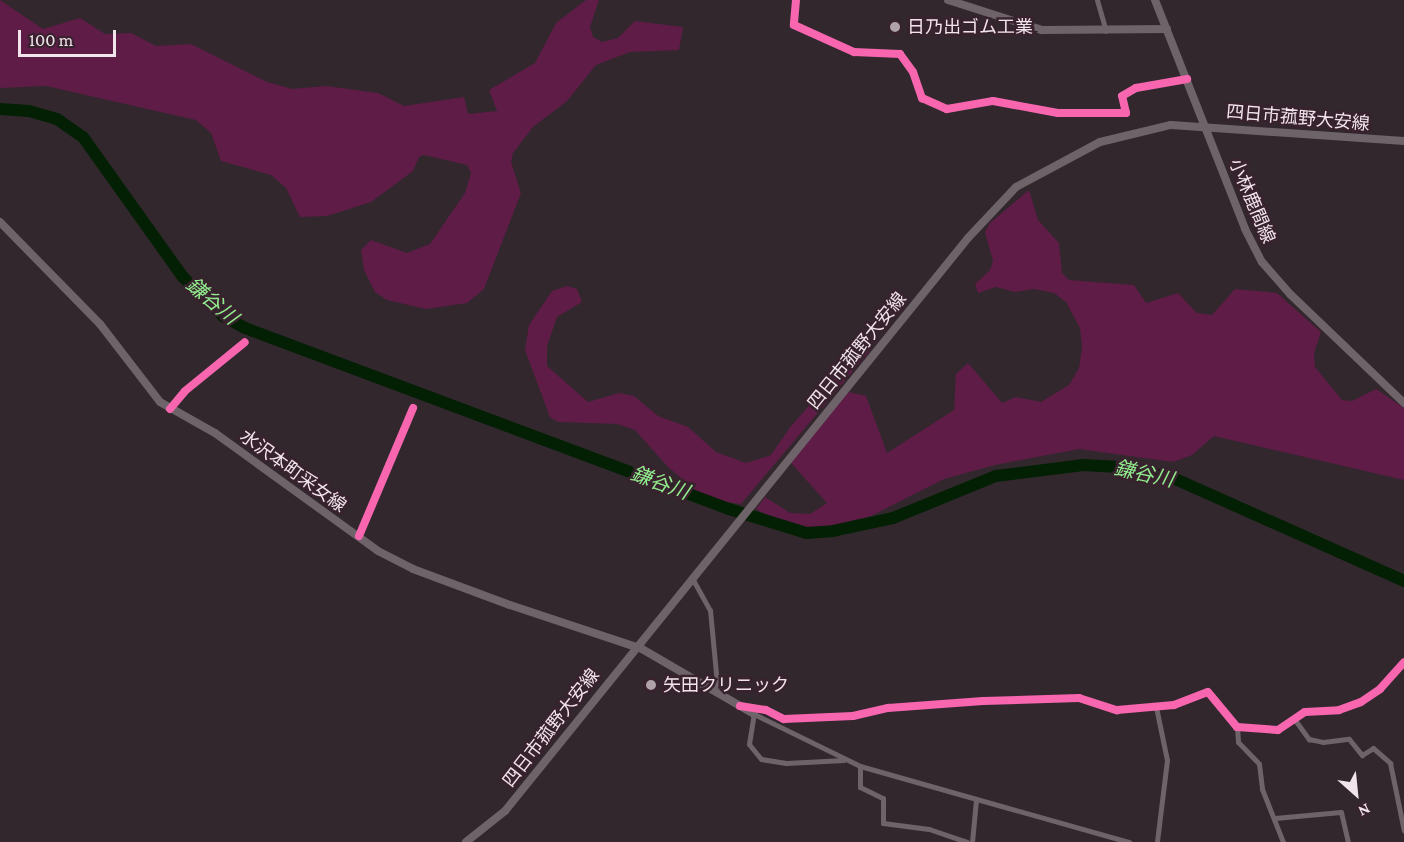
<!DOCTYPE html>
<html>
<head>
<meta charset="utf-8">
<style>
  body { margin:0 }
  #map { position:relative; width:1404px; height:842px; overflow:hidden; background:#32272d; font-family:"Crimson Pro","Noto Sans JP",serif }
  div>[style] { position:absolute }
  .green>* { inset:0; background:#5e1c47 }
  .river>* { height:12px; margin:-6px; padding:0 6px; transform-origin:6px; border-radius:6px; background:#042004 }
  .street>* { height:5px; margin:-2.5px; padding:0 2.5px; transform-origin:2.5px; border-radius:2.5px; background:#6d6368 }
  .secondary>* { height:8px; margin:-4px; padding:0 4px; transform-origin:4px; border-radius:4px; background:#6d6368 }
  .cycleway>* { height:8px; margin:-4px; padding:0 4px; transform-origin:4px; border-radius:4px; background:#f766af }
  .dots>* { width:16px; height:16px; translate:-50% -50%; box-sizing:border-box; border:3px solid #37222e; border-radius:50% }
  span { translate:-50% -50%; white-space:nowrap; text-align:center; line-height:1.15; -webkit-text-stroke:5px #37222e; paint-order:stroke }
  .poi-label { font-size:18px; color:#f2e4eb }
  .left { translate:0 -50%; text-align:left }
  .street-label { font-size:18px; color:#f2e4eb }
  .water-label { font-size:20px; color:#91ec8c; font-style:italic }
  .north { position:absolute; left:1326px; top:764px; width:60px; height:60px; -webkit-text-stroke:4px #37222e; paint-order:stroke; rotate:153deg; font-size:16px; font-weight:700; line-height:24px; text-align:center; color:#f2e4eb }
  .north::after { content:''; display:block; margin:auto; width:21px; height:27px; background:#f2e4eb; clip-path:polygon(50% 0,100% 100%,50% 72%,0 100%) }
  .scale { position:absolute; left:18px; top:30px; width:98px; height:27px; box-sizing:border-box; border:3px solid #f2e4eb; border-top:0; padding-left:8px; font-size:18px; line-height:21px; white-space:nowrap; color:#f2e4eb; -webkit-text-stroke:4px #37222e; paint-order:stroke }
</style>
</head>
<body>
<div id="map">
  <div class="green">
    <i style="clip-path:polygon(0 0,43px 29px,80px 18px,105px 34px,131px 33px,156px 46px,191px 44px,267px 82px,292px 89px,326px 86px,378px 93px,404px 106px,464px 97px,468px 114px,497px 111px,489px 90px,535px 63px,556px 23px,586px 0,599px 0,590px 27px,593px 37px,602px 42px,618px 38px,635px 21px,683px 27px,679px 50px,630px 52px,596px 65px,567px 101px,533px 127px,513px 153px,511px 162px,521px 193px,484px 289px,467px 303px,426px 309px,387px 300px,375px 292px,364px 270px,361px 250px,371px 240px,407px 253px,430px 244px,465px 193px,471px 173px,467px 165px,424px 155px,419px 157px,413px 171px,371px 202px,327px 216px,300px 217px,286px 188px,271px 175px,221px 161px,211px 133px,196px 120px,46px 86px,0 88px)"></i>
    <i style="clip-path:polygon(1029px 190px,1038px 220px,1059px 243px,1062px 273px,1069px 280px,1134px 285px,1146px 303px,1178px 293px,1197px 313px,1212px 315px,1235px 289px,1277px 293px,1321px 332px,1314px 353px,1315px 367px,1342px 400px,1352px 401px,1376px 389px,1404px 408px,1404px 480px,1214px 436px,1192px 455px,1173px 462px,1079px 449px,995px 465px,944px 479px,871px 516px,812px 530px,778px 521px,756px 509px,765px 497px,790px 513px,810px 514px,827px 503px,791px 463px,848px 392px,866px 396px,887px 453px,954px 410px,956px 374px,968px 363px,1002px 403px,1016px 397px,1041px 402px,1069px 385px,1079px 368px,1082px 348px,1080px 328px,1066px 302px,1054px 293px,1034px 289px,1015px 292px,996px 287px,978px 293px,975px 284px,990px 270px,993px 261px,985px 232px,990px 223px)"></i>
    <i style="clip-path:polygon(567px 286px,577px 289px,582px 302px,557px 317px,547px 346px,547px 366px,588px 402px,619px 393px,634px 396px,658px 416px,688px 427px,716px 452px,746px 463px,771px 455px,791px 426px,862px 346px,869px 352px,741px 504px,706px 499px,668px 467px,635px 430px,617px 424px,558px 422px,550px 417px,525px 350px,529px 325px,552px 291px)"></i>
  </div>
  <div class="river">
    <i style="left:0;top:109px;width:29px;rotate:4deg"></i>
    <i style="left:29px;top:111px;width:29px;rotate:16deg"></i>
    <i style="left:57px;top:119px;width:32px;rotate:35deg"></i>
    <i style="left:83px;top:137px;width:172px;rotate:54.5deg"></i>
    <i style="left:183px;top:277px;width:56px;rotate:44.3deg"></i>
    <i style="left:223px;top:316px;width:25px;rotate:29deg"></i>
    <i style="left:245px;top:328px;width:517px;rotate:20.5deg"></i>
    <i style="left:729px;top:509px;width:81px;rotate:17.3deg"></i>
    <i style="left:806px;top:533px;width:27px;rotate:-4deg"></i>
    <i style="left:833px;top:531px;width:61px;rotate:-12.2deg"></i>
    <i style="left:893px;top:518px;width:111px;rotate:-22.2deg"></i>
    <i style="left:996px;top:476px;width:88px;rotate:-7.2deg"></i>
    <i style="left:1083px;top:465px;width:37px;rotate:3deg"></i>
    <i style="left:1120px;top:467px;width:54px;rotate:11.7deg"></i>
    <i style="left:1173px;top:478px;width:253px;rotate:24deg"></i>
  </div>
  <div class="street">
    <i style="left:796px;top:0;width:25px;rotate:95deg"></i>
    <i style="left:794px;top:25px;width:66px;rotate:24.2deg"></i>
    <i style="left:854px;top:52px;width:46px;rotate:2.5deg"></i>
    <i style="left:900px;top:54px;width:22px;rotate:54deg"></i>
    <i style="left:913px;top:72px;width:28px;rotate:71deg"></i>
    <i style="left:922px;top:98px;width:27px;rotate:24deg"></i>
    <i style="left:947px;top:109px;width:47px;rotate:-9.9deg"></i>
    <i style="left:993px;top:101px;width:66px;rotate:10.5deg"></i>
    <i style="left:1058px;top:113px;width:68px"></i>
    <i style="left:1126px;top:113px;width:17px;rotate:-103deg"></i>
    <i style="left:1122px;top:96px;width:16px;rotate:-30deg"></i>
    <i style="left:1136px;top:88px;width:52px;rotate:-10deg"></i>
    <i style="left:1097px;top:0;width:32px;rotate:74deg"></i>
    <i style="left:170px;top:409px;width:23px;rotate:-50deg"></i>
    <i style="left:185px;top:391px;width:77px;rotate:-39.2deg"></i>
    <i style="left:359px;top:536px;width:139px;rotate:-67.1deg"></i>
    <i style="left:692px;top:578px;width:37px;rotate:61deg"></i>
    <i style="left:710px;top:610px;width:84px;rotate:84.6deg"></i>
    <i style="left:745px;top:707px;width:21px;rotate:8deg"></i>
    <i style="left:766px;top:710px;width:20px;rotate:27deg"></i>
    <i style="left:784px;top:719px;width:69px;rotate:-2.5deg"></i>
    <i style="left:853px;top:716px;width:36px;rotate:-13deg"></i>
    <i style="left:888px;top:708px;width:95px;rotate:-4.2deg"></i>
    <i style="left:983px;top:701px;width:96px;rotate:-1.8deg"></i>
    <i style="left:1079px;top:698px;width:40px;rotate:18deg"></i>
    <i style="left:1117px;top:710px;width:57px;rotate:-5deg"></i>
    <i style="left:1174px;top:705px;width:36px;rotate:-21deg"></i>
    <i style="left:1208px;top:692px;width:45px;rotate:50.4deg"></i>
    <i style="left:1237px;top:727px;width:41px;rotate:4.2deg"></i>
    <i style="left:1278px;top:730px;width:32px;rotate:-34deg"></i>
    <i style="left:1305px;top:712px;width:34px;rotate:-3deg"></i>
    <i style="left:1339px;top:710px;width:23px;rotate:-20deg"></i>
    <i style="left:1361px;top:702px;width:23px;rotate:-34deg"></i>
    <i style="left:1380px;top:689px;width:36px;rotate:-48deg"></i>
    <i style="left:1156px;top:707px;width:54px;rotate:78.3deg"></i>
    <i style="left:1167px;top:760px;width:83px;rotate:97deg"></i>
    <i style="left:1295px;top:720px;width:24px;rotate:54deg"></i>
    <i style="left:1309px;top:739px;width:14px;rotate:12deg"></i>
    <i style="left:1323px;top:742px;width:26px;rotate:-7deg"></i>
    <i style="left:1349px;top:739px;width:21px;rotate:51deg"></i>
    <i style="left:1362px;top:755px;width:13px;rotate:-32deg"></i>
    <i style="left:1373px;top:748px;width:23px;rotate:41deg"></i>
    <i style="left:1390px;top:763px;width:69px;rotate:78.4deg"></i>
    <i style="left:1237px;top:727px;width:15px;rotate:86deg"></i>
    <i style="left:1238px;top:742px;width:30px;rotate:46deg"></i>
    <i style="left:1259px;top:764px;width:25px;rotate:83deg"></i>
    <i style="left:1262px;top:789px;width:57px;rotate:68.4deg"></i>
    <i style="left:844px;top:760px;width:58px;rotate:177deg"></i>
    <i style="left:786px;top:763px;width:25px;rotate:-171deg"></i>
    <i style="left:761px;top:759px;width:19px;rotate:-129deg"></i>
    <i style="left:749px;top:744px;width:30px;rotate:-81deg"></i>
    <i style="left:754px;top:714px;width:118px;rotate:26.1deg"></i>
    <i style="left:860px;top:766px;width:280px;rotate:15.8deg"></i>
    <i style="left:860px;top:766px;width:21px;rotate:90deg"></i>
    <i style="left:860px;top:787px;width:25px;rotate:26deg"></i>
    <i style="left:883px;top:798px;width:25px;rotate:90deg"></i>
    <i style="left:883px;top:823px;width:46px;rotate:7.4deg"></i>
    <i style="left:929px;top:829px;width:40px;rotate:18.9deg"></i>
    <i style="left:1275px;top:818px;width:66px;rotate:-5.2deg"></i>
    <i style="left:1341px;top:812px;width:31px;rotate:77deg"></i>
    <i style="left:972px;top:842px;width:42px;rotate:-84.6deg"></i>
  </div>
  <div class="secondary">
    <i style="left:948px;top:0;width:99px;rotate:17.7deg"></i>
    <i style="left:1042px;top:30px;width:125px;rotate:-0.5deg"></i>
    <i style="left:1155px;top:0;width:246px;rotate:68.5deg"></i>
    <i style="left:1245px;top:229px;width:37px;rotate:63deg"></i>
    <i style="left:1262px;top:262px;width:43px;rotate:48.8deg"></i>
    <i style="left:1290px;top:294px;width:158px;rotate:43.7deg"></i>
    <i style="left:0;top:222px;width:143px;rotate:45.6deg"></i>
    <i style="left:100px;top:324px;width:98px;rotate:52.4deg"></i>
    <i style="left:160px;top:402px;width:63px;rotate:29.4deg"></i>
    <i style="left:215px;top:433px;width:201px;rotate:35.9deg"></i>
    <i style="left:378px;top:551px;width:39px;rotate:27deg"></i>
    <i style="left:413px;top:569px;width:103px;rotate:20.4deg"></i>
    <i style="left:510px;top:605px;width:139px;rotate:18.4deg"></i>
    <i style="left:642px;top:649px;width:129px;rotate:30.1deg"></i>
    <i style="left:466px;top:842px;width:50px;rotate:-38.5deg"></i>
    <i style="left:505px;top:811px;width:737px;rotate:-51.06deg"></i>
    <i style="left:968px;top:238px;width:70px;rotate:-46.7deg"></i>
    <i style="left:1016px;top:187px;width:95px;rotate:-28.2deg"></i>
    <i style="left:1100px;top:142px;width:73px;rotate:-13.5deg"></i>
    <i style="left:1171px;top:125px;width:234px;rotate:3.9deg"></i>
  </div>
  <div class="cycleway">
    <i style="left:796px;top:0;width:25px;rotate:95deg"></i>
    <i style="left:794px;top:25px;width:66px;rotate:24.2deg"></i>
    <i style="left:854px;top:52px;width:46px;rotate:2.5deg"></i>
    <i style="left:900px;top:54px;width:22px;rotate:54deg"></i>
    <i style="left:913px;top:72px;width:28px;rotate:71deg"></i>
    <i style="left:922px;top:98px;width:27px;rotate:24deg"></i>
    <i style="left:947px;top:109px;width:47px;rotate:-9.9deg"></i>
    <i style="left:993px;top:101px;width:66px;rotate:10.5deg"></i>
    <i style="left:1058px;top:113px;width:68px"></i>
    <i style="left:1126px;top:113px;width:17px;rotate:-103deg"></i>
    <i style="left:1122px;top:96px;width:16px;rotate:-30deg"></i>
    <i style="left:1136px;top:88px;width:52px;rotate:-10deg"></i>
    <i style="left:170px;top:409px;width:23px;rotate:-50deg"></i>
    <i style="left:185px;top:391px;width:77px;rotate:-39.2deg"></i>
    <i style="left:359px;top:536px;width:139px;rotate:-67.1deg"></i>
    <i style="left:740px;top:706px;width:26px;rotate:9deg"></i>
    <i style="left:766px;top:710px;width:20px;rotate:27deg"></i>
    <i style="left:784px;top:719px;width:69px;rotate:-2.5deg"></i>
    <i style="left:853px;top:716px;width:36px;rotate:-13deg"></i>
    <i style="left:888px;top:708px;width:95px;rotate:-4.2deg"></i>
    <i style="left:983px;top:701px;width:96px;rotate:-1.8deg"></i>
    <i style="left:1079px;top:698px;width:40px;rotate:18deg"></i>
    <i style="left:1117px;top:710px;width:57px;rotate:-5deg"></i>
    <i style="left:1174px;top:705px;width:36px;rotate:-21deg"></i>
    <i style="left:1208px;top:692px;width:45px;rotate:50.4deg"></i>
    <i style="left:1237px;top:727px;width:41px;rotate:4.2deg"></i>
    <i style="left:1278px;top:730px;width:32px;rotate:-34deg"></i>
    <i style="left:1305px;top:712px;width:34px;rotate:-3deg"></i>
    <i style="left:1339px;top:710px;width:23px;rotate:-20deg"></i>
    <i style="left:1361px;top:702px;width:23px;rotate:-34deg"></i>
    <i style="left:1380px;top:689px;width:36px;rotate:-48deg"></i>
  </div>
  <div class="dots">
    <i style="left:895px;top:27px;background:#afa2a8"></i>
    <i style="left:651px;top:685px;background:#afa2a8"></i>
  </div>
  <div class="poi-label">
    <span class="left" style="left:907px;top:27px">日乃出ゴム工業</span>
    <span class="left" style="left:663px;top:685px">矢田クリニック</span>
  </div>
  <div class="street-label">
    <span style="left:1298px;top:118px;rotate:5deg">四日市菰野大安線</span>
    <span style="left:1252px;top:201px;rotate:67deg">小林鹿間線</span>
    <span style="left:857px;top:351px;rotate:-51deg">四日市菰野大安線</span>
    <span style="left:293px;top:471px;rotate:36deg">水沢本町采女線</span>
    <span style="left:551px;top:728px;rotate:-52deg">四日市菰野大安線</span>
  </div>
  <div class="water-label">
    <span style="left:212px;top:301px;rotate:40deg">鎌谷川</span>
    <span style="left:1144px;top:474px;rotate:12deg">鎌谷川</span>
    <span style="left:660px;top:483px;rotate:20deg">鎌谷川</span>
  </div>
  <div class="north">N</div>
  <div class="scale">100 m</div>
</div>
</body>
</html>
